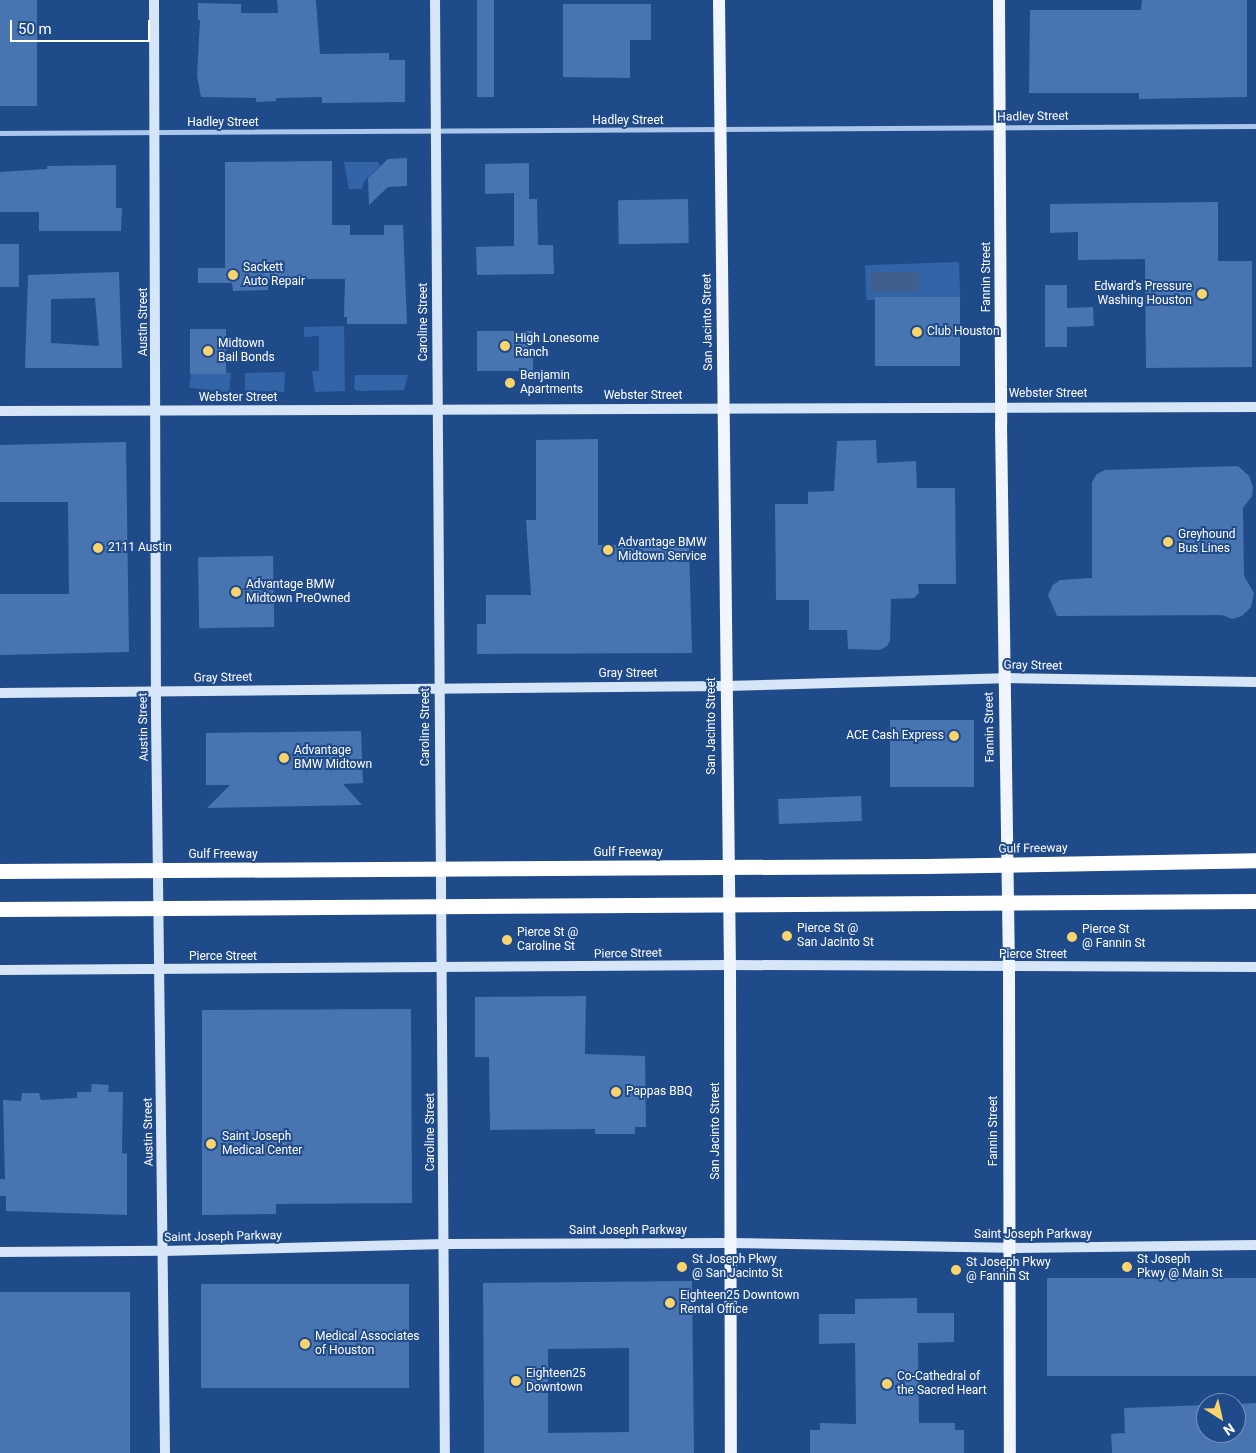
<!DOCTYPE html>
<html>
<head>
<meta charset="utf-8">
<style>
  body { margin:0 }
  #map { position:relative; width:1256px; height:1453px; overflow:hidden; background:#204b8a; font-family:Roboto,sans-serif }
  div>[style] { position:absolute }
  .green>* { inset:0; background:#3364a7; transform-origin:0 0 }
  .water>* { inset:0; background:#405f8d; transform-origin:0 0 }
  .building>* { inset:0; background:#4874b2; transform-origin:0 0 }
  .street>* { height:5px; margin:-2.5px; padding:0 2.5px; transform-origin:2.5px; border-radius:2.5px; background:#abc6eb }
  .secondary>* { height:10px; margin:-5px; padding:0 5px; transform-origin:5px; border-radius:5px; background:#d7e5f8 }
  .primary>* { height:12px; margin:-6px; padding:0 6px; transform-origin:6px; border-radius:6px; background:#f0f5fe }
  .highway-bridge>* { height:15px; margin:-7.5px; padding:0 7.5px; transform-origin:7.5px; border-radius:7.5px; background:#fff }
  .dots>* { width:14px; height:14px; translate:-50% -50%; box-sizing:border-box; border:2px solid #204b8a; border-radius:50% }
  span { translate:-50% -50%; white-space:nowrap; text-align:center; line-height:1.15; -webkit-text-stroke:4px #204b8a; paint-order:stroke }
  .street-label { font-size:12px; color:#fff }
  .poi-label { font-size:12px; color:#fff }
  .left { translate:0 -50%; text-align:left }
  .right { translate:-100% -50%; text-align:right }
  .north { position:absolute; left:1196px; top:1393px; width:50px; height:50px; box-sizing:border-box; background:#204b8a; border:1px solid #7993b9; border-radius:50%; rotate:145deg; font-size:14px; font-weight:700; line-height:20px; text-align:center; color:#fff }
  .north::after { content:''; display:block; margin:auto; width:18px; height:22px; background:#f9d46c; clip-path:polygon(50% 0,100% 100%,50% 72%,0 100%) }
  .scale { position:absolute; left:10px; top:20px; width:140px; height:22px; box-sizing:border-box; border:2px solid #fff; border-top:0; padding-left:6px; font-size:15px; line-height:18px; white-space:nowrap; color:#fff; -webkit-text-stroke:4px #204b8a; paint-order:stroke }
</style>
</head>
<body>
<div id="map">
  <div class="green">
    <i style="clip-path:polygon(344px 162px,378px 162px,380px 166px,364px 181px,362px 189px,349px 189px)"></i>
    <i style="left:959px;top:262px;width:35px;height:94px;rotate:88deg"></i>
    <i style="clip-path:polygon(344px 326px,345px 391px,315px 392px,312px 371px,319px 371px,319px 336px,304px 337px,304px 327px)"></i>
    <i style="clip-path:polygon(285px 372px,284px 392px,245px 390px,245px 373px)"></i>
    <i style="left:231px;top:373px;width:19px;height:40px;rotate:96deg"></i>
    <i style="clip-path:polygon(355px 375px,408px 375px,404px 390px,357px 391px,354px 388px)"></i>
  </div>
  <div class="water">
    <i style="left:871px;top:272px;width:48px;height:19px"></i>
  </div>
  <div class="building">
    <i style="left:0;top:0;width:37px;height:106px"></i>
    <i style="clip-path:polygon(277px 0,316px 0,320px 54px,389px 53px,389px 60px,405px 60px,405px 102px,322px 103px,322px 97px,276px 98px,276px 101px,256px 102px,256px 98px,201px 97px,197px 76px,200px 20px,198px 20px,198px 3px,241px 4px,241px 13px,278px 13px)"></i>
    <i style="left:477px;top:0;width:17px;height:97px"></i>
    <i style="clip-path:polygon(1142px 0,1247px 0,1247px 97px,1139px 99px,1139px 93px,1029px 93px,1030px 10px,1141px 10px)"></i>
    <i style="clip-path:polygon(563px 4px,651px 4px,651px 40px,630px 40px,630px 78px,563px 77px)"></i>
    <i style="clip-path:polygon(407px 158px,407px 186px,388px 187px,369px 205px,368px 178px,388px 159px)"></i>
    <i style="clip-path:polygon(332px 161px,332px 225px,350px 225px,350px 235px,384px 235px,384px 225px,403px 225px,407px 324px,347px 324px,347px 317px,344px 317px,345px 279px,268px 279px,268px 290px,233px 291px,232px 283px,198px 283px,198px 268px,225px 268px,225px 162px)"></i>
    <i style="clip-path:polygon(529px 163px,529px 199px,537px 199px,538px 245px,553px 245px,554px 274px,477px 275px,476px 247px,514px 246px,514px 193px,485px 194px,485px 164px)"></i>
    <i style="clip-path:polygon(116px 165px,116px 208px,122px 208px,121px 231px,39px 231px,39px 212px,0 212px,0 172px,47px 169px,47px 166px)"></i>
    <i style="left:688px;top:199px;width:44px;height:70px;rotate:89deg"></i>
    <i style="clip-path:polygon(1218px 202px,1218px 261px,1252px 261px,1252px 367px,1146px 368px,1145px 259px,1078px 260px,1078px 232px,1050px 233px,1050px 204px)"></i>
    <i style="left:0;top:244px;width:19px;height:43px"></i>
    <i style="clip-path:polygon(evenodd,119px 272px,122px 368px,25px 368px,28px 275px,119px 272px,95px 298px,99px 346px,51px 343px,51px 299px,95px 298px)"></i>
    <i style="clip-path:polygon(1045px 285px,1067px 285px,1067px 308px,1093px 307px,1094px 326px,1067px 327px,1067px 347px,1045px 347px)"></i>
    <i style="left:960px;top:297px;width:69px;height:85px;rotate:90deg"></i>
    <i style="left:190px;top:329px;width:36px;height:45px"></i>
    <i style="left:477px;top:331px;width:56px;height:40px"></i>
    <i style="clip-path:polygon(598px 439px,598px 545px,689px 545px,692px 653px,477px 654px,477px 624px,486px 624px,486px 595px,531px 595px,526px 520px,536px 520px,536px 440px)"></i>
    <i style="clip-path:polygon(876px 440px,877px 463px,916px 461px,917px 488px,955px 488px,956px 584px,918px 584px,919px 593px,914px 598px,891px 599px,890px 641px,887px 646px,880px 650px,848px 649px,847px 630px,809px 630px,809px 600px,776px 600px,775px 504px,808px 504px,808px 492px,834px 491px,837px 441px)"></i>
    <i style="clip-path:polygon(126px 442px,129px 652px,0 655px,0 594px,69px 594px,68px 502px,0 502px,0 445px)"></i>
    <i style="clip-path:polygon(1238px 466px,1249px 476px,1253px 487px,1252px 496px,1243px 508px,1244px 576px,1254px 593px,1251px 607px,1242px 616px,1232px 619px,1222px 615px,1057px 616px,1048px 595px,1053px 585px,1060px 580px,1092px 578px,1092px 482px,1097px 474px,1105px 470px)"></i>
    <i style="left:273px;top:556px;width:71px;height:75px;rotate:89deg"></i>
    <i style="left:974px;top:720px;width:67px;height:84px;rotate:90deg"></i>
    <i style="clip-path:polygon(361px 731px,363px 783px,343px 784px,362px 805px,207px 808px,230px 785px,206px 785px,206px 733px)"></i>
    <i style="left:861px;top:796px;width:25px;height:83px;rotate:88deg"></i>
    <i style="clip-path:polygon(586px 996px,585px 1054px,645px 1056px,646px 1127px,635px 1127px,635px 1134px,595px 1134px,595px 1129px,490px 1130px,489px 1057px,475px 1057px,475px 997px)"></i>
    <i style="clip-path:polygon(411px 1009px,412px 1203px,276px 1204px,276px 1214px,202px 1215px,202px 1010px)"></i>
    <i style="clip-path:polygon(92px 1084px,109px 1085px,108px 1092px,123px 1092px,122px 1153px,127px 1154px,127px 1215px,6px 1211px,6px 1196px,0 1196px,0 1179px,5px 1179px,3px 1100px,21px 1101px,22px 1093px,39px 1093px,41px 1100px,77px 1098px,77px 1092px,91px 1092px)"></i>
    <i style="left:1256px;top:1278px;width:98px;height:209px;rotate:90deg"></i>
    <i style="clip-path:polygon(evenodd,692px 1281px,694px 1453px,484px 1453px,483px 1283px,692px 1281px,629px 1348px,629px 1432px,548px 1433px,548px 1349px,629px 1348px)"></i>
    <i style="left:201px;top:1284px;width:208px;height:104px"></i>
    <i style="left:130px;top:1292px;width:161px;height:130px;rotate:90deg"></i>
    <i style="clip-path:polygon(917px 1298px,917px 1313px,954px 1313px,954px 1342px,918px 1343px,919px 1423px,955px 1423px,955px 1430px,964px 1430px,964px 1453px,810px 1453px,810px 1430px,820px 1430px,820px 1423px,856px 1424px,855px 1343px,819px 1344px,819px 1314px,855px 1314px,855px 1299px)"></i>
    <i style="clip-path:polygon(1256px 1403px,1256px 1453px,1112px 1453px,1111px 1434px,1125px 1433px,1124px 1408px,1206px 1405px,1206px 1433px,1236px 1433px,1236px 1404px)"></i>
  </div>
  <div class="street">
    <i style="left:0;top:133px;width:1256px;rotate:-0.32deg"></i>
  </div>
  <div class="secondary">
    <i style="left:154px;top:0;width:716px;rotate:89.84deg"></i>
    <i style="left:156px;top:716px;width:737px;rotate:89.3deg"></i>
    <i style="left:435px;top:0;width:1453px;rotate:89.61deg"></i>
    <i style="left:0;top:411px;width:1256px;rotate:-0.18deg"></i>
    <i style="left:0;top:693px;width:726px;rotate:-0.55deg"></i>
    <i style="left:726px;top:686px;width:278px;rotate:-1.6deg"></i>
    <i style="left:1004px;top:678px;width:252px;rotate:0.9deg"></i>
    <i style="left:0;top:970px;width:730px;rotate:-0.39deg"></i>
    <i style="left:730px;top:965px;width:526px;rotate:0.22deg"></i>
    <i style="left:0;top:1252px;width:163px;rotate:-0.4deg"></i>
    <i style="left:163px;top:1251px;width:282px;rotate:-1.4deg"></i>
    <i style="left:445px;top:1244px;width:285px;rotate:-0.2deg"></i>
    <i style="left:730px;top:1243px;width:277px;rotate:1deg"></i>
    <i style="left:1007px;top:1248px;width:249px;rotate:-0.7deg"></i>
  </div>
  <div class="primary">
    <i style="left:719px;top:0;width:965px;rotate:89.35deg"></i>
    <i style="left:730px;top:965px;width:488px;rotate:89.9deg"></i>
    <i style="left:999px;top:0;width:424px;rotate:89.7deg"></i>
    <i style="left:1001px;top:424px;width:543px;rotate:89.16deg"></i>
    <i style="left:1009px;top:967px;width:486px;rotate:89.9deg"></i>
  </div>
  <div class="highway-bridge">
    <i style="left:0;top:871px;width:926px;rotate:-0.31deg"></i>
    <i style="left:926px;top:866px;width:330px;rotate:-1deg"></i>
    <i style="left:0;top:909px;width:1256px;rotate:-0.36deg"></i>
  </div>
  <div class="dots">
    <i style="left:233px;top:275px;background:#f9d46c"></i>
    <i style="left:1202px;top:294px;background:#f9d46c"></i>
    <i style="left:917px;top:332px;background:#f9d46c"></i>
    <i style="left:505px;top:346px;background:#f9d46c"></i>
    <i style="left:208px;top:351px;background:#f9d46c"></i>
    <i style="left:510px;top:383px;background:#f9d46c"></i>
    <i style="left:1168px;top:542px;background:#f9d46c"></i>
    <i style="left:98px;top:548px;background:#f9d46c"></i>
    <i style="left:608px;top:550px;background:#f9d46c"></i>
    <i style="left:236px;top:592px;background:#f9d46c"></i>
    <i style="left:954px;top:736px;background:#f9d46c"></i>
    <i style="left:284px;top:758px;background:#f9d46c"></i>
    <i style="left:787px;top:936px;background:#f9d46c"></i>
    <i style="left:1072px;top:937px;background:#f9d46c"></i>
    <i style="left:507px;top:940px;background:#f9d46c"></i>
    <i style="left:616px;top:1092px;background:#f9d46c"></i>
    <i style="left:211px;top:1144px;background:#f9d46c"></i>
    <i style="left:682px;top:1267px;background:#f9d46c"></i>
    <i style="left:1127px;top:1267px;background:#f9d46c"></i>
    <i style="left:956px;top:1270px;background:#f9d46c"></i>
    <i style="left:670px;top:1303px;background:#f9d46c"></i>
    <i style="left:305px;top:1344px;background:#f9d46c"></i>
    <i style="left:516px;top:1381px;background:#f9d46c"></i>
    <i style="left:887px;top:1384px;background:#f9d46c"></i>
  </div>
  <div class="street-label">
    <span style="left:1033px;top:117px;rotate:-1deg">Hadley Street</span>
    <span style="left:628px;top:121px">Hadley Street</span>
    <span style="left:223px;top:123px">Hadley Street</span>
    <span style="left:987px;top:277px;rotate:-90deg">Fannin Street</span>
    <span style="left:144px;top:322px;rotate:-90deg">Austin Street</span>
    <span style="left:424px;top:322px;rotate:-90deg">Caroline Street</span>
    <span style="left:708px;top:322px;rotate:-91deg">San Jacinto Street</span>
    <span style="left:1048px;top:394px">Webster Street</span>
    <span style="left:643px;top:396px">Webster Street</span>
    <span style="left:238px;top:398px">Webster Street</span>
    <span style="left:1033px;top:666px;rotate:1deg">Gray Street</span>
    <span style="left:628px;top:674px">Gray Street</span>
    <span style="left:223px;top:678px;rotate:-1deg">Gray Street</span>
    <span style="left:712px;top:726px;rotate:-90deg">San Jacinto Street</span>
    <span style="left:144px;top:727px;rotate:-91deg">Austin Street</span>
    <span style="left:426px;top:727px;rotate:-90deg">Caroline Street</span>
    <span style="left:990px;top:727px;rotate:-91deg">Fannin Street</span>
    <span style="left:1033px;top:849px;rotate:-1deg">Gulf Freeway</span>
    <span style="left:628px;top:853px">Gulf Freeway</span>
    <span style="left:223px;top:855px">Gulf Freeway</span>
    <span style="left:628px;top:954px;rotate:-1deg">Pierce Street</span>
    <span style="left:1033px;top:955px">Pierce Street</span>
    <span style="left:223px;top:957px">Pierce Street</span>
    <span style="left:716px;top:1131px;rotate:-90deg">San Jacinto Street</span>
    <span style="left:994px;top:1131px;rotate:-90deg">Fannin Street</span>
    <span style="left:149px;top:1132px;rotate:-91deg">Austin Street</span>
    <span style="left:431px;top:1132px;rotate:-90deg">Caroline Street</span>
    <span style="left:628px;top:1231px">Saint Joseph Parkway</span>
    <span style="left:1033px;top:1235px">Saint Joseph Parkway</span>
    <span style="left:223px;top:1237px;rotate:-1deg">Saint Joseph Parkway</span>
  </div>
  <div class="poi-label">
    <span class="left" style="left:243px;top:275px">Sackett<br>Auto Repair</span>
    <span class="right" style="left:1192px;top:294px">Edward’s Pressure<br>Washing Houston</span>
    <span class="left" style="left:927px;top:332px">Club Houston</span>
    <span class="left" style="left:515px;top:346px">High Lonesome<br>Ranch</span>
    <span class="left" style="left:218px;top:351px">Midtown<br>Bail Bonds</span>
    <span class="left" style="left:520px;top:383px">Benjamin<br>Apartments</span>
    <span class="left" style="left:1178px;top:542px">Greyhound<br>Bus Lines</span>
    <span class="left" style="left:618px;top:550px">Advantage BMW<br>Midtown Service</span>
    <span class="left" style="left:108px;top:548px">2111 Austin</span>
    <span class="left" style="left:246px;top:592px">Advantage BMW<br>Midtown PreOwned</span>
    <span class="right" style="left:944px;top:736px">ACE Cash Express</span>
    <span class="left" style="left:294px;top:758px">Advantage<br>BMW Midtown</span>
    <span class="left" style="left:797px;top:936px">Pierce St @<br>San Jacinto St</span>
    <span class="left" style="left:1082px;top:937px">Pierce St<br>@ Fannin St</span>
    <span class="left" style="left:517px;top:940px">Pierce St @<br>Caroline St</span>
    <span class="left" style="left:626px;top:1092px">Pappas BBQ</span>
    <span class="left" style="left:222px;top:1144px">Saint Joseph<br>Medical Center</span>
    <span class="left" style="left:692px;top:1267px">St Joseph Pkwy<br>@ San Jacinto St</span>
    <span class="left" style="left:1137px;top:1267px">St Joseph<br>Pkwy @ Main St</span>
    <span class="left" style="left:966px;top:1270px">St Joseph Pkwy<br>@ Fannin St</span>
    <span class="left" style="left:680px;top:1303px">Eighteen25 Downtown<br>Rental Office</span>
    <span class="left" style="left:315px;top:1344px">Medical Associates<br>of Houston</span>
    <span class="left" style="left:526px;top:1381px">Eighteen25<br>Downtown</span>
    <span class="left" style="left:897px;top:1384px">Co-Cathedral of<br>the Sacred Heart</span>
  </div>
  <div class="north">N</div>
  <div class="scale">50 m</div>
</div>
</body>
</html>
